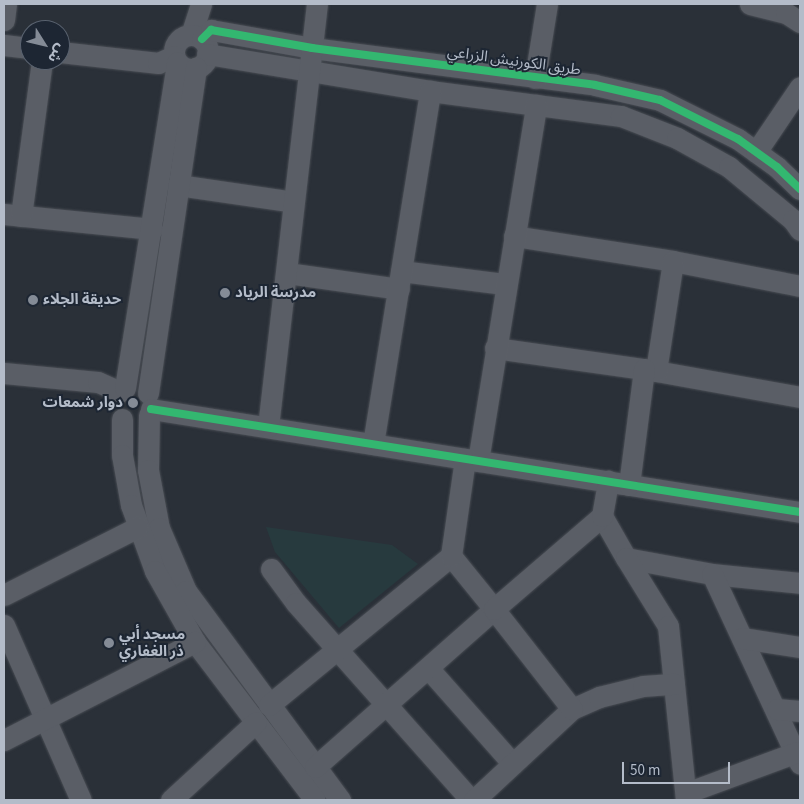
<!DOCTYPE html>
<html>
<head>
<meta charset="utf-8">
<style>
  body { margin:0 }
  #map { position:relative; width:804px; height:804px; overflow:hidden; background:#2a3038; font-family:"Source Sans 3","Noto Sans Arabic",sans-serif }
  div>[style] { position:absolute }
  .green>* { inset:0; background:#273a3e }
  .roads { filter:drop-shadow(0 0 1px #484c53) drop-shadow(0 0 1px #484c53) }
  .minor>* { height:21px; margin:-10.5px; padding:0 10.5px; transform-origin:10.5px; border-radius:10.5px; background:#5a5e66 }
  .minor>.ring { margin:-10.5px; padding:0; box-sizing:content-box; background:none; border:21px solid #5a5e66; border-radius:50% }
  .cycleway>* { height:8px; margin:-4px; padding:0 4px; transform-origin:4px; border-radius:4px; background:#33b770 }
  .dots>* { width:14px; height:14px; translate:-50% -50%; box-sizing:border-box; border:2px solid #1d2633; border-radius:50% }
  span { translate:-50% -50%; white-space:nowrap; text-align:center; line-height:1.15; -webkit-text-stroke:4px #1d2633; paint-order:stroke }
  .street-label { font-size:15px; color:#b4bcc9 }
  .poi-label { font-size:15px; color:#b4bcc9; font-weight:700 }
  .left { translate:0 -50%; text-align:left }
  .right { translate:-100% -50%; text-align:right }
  .frame { position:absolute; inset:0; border:5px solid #b4bcc9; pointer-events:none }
  .north { position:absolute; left:20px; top:20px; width:50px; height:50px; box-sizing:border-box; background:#1d2633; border:1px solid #59626f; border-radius:50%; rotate:126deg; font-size:14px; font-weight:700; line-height:20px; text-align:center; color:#b4bcc9 }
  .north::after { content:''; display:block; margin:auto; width:18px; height:22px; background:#848b96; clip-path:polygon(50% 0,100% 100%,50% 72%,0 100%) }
  .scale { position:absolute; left:622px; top:762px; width:108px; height:22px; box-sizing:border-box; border:2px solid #b4bcc9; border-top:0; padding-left:6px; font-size:15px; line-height:18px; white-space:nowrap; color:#b4bcc9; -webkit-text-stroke:4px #1d2633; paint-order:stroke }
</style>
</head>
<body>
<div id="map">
  <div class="green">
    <i style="clip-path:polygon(266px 527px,392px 545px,418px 564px,339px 628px,275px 552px)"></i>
  </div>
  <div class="roads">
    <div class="minor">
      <i style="left:750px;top:4px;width:37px;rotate:14deg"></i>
      <i style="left:786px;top:13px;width:17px;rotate:33deg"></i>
      <i style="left:4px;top:20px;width:16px;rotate:-83deg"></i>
      <i style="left:191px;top:35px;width:33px;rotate:-72deg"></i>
      <i class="ring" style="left:174px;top:35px;width:13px;height:13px"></i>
      <i style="left:202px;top:39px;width:13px;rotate:-45deg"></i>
      <i style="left:211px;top:30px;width:103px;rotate:10.1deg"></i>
      <i style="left:312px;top:48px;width:285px;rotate:7.4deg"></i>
      <i style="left:595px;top:85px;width:67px;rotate:13deg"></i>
      <i style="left:660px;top:100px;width:87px;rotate:26.6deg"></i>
      <i style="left:738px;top:139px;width:48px;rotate:35.7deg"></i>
      <i style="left:777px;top:167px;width:32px;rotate:44deg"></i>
      <i style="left:4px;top:45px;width:26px;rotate:7deg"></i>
      <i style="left:60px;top:52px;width:99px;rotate:6.4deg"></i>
      <i style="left:158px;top:63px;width:17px;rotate:-24deg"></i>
      <i style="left:207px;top:54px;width:226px;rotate:9.4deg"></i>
      <i style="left:430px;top:91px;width:193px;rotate:7.5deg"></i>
      <i style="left:621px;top:116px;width:60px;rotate:21.4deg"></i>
      <i style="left:677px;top:138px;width:60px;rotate:29.1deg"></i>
      <i style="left:729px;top:167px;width:83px;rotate:39.6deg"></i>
      <i style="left:793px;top:220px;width:12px;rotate:55deg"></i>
      <i style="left:535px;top:78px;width:75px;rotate:-80.8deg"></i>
      <i style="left:756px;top:152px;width:78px;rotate:-55.9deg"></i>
      <i style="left:178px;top:185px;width:117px;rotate:8.3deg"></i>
      <i style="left:4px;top:214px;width:149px;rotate:5.8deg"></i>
      <i style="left:21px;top:216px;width:157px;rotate:-82.3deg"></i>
      <i style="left:514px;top:236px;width:161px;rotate:8.9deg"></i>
      <i style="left:673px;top:261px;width:129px;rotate:11.1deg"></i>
      <i style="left:401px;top:271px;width:104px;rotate:7.2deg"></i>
      <i style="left:287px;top:273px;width:113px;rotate:8.1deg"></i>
      <i style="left:495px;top:348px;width:163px;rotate:8.1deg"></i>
      <i style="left:656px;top:371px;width:146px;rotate:10.2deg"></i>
      <i style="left:656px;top:371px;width:111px;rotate:-81.2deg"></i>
      <i style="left:4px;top:373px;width:94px;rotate:5.5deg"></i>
      <i style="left:98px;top:382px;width:24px;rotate:24deg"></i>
      <i style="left:125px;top:388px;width:330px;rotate:-80.9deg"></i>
      <i style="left:148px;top:393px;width:329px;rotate:-81.6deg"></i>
      <i style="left:151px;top:409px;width:657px;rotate:9.02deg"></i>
      <i style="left:149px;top:415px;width:55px;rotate:91deg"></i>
      <i style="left:148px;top:470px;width:59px;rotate:79.3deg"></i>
      <i style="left:159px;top:528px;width:69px;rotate:66.8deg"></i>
      <i style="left:186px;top:591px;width:260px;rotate:53.6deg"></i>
      <i style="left:122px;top:419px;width:36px;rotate:90deg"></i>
      <i style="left:122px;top:455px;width:51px;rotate:79.8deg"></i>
      <i style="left:131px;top:505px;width:70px;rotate:70deg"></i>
      <i style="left:155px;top:571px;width:81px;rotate:60.6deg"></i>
      <i style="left:195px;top:642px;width:198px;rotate:52.8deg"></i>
      <i style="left:268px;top:427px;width:426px;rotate:-83.4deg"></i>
      <i style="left:373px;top:444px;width:358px;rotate:-80.8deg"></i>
      <i style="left:478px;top:461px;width:361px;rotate:-80.7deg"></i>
      <i style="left:629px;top:485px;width:117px;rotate:-82.6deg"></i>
      <i style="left:602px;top:516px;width:48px;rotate:60.3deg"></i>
      <i style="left:626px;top:558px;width:87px;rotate:10.5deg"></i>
      <i style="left:712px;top:574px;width:88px;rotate:5.8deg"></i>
      <i style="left:626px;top:558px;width:80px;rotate:58.3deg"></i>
      <i style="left:668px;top:626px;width:175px;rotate:84.1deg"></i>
      <i style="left:271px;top:569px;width:42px;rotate:53.7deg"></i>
      <i style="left:296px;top:603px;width:264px;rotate:48.4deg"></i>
      <i style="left:712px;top:574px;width:209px;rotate:65.1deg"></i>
      <i style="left:4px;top:595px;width:150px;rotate:-26.9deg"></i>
      <i style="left:4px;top:625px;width:191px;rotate:66.3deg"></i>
      <i style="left:742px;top:638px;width:59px;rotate:8.8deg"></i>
      <i style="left:428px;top:668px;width:128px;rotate:48.5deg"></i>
      <i style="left:269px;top:705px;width:235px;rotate:-39.3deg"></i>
      <i style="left:572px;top:709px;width:30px;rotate:-24deg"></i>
      <i style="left:599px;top:697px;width:45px;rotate:-14deg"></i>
      <i style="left:643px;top:686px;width:31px;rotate:-4deg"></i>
      <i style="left:777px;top:709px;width:23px;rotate:5deg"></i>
      <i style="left:4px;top:740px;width:215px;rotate:-27.2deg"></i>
      <i style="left:315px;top:767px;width:239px;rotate:-41.4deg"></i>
      <i style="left:494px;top:609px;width:68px;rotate:-129.1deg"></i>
      <i style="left:451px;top:556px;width:98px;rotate:-81.8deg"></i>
      <i style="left:686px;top:793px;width:118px;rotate:-20.3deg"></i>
      <i style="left:171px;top:800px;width:115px;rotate:-42.5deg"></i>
      <i style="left:474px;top:800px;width:134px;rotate:-42.9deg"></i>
      <i style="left:572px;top:709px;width:127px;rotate:-128deg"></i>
      <i style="left:494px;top:609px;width:143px;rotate:-40.7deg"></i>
      <i style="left:602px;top:516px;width:36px;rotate:-80deg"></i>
    </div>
  </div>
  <div class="cycleway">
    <i style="left:202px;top:39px;width:13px;rotate:-45deg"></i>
    <i style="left:211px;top:30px;width:103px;rotate:10.1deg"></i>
    <i style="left:312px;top:48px;width:285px;rotate:7.4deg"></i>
    <i style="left:595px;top:85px;width:67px;rotate:13deg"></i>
    <i style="left:660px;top:100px;width:87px;rotate:26.6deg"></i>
    <i style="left:738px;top:139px;width:48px;rotate:35.7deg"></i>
    <i style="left:777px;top:167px;width:32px;rotate:44deg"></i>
    <i style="left:151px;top:409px;width:657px;rotate:9.02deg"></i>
  </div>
  <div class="dots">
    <i style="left:225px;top:293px;background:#848b96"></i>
    <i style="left:33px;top:300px;background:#848b96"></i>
    <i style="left:133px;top:403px;background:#848b96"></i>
    <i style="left:109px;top:643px;background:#848b96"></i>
  </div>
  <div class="street-label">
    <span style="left:514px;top:61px;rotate:8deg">طريق الكورنيش الزراعي</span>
  </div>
  <div class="poi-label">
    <span class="left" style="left:235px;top:293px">مدرسة الرياد</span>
    <span class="left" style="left:43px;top:300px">حديقة الجلاء</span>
    <span class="right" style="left:123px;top:403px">دوار شمعات</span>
    <span class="left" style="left:119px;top:643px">مسجد أبي<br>ذر الغفاري</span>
  </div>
  <div class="frame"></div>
  <div class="north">ش</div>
  <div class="scale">50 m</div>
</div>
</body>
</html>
